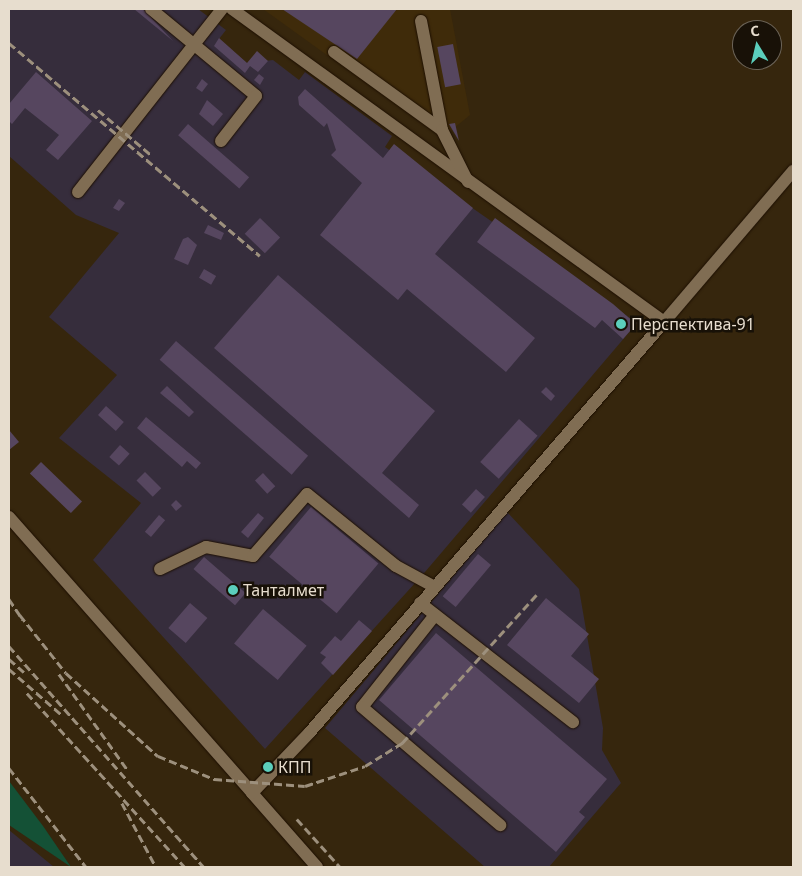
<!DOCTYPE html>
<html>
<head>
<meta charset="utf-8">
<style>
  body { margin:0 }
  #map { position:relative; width:802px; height:876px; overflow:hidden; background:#36260d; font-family:"Noto Sans",sans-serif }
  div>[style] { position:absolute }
  .built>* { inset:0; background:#3f2b0a }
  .industrial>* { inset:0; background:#362d3c }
  .green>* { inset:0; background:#145136 }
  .building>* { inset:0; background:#56465f; transform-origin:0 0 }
  .roads { filter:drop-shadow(0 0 1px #1d0f00) drop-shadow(0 0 1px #1d0f00) }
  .minor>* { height:12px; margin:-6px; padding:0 6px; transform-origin:6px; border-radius:6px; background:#806d53 }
  .rail>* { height:2.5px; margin-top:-1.25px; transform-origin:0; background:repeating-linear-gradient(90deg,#9d907d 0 8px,transparent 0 12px) }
  .dots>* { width:14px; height:14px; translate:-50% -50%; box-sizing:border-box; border:2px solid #181107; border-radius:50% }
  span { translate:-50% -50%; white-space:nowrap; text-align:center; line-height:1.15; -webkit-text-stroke:5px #181107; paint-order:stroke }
  .poi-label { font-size:16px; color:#e7ddce }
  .left { translate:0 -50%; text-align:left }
  .frame { position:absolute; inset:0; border:10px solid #e7ddce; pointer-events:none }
  .north { position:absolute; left:732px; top:20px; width:50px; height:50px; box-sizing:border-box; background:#181107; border:1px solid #6b6357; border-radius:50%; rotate:351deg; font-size:14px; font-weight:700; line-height:20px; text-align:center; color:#e7ddce }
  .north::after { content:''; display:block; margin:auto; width:18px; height:22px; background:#5bcebc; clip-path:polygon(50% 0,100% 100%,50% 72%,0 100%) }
</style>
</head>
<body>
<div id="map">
  <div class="built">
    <i style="clip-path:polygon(263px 9px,450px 9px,470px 115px,442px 138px)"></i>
  </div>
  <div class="industrial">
    <i style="clip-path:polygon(9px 9px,198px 9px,226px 30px,219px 39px,247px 63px,273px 60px,299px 80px,305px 72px,392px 136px,385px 147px,637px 323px,425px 572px,265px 749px,93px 560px,141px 503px,59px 438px,117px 375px,49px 317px,119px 233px,76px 215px,9px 156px)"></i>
    <i style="clip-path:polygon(507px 512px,579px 589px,603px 728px,602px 750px,621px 783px,549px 867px,485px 867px,325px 728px)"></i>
    <i style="clip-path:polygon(9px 830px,54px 867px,9px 867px)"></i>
  </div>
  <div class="green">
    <i style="clip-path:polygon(9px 781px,43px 826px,71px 867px,9px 825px)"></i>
  </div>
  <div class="building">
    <i style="clip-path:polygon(134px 9px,143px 9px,173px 41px)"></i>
    <i style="clip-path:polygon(282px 9px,397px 9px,357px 59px)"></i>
    <i style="clip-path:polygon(219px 38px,247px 63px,257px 51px,268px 61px,258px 72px,250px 66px,245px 73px,214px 46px)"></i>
    <i style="left:453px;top:44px;width:41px;height:16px;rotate:79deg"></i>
    <i style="clip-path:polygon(36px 72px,92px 121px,58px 160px,46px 150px,59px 135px,25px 108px,12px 124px,9px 121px,9px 104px)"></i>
    <i style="clip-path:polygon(259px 74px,264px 78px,260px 85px,254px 80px)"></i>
    <i style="clip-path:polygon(202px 79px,208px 84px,202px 92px,196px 88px)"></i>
    <i style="clip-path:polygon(305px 89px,383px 158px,394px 144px,473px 208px,435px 254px,535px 338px,506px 372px,407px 289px,398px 300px,320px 235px,362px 183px,331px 155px,336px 150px,327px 123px,324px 127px,299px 105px,298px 97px)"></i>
    <i style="clip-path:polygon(207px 100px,223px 114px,213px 126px,199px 114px)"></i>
    <i style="clip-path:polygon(455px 123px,459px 141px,449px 124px)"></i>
    <i style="left:188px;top:124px;width:81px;height:15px;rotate:41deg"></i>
    <i style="clip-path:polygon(119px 199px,125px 203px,119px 211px,113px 208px)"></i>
    <i style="left:260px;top:218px;width:28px;height:22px;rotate:44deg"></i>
    <i style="clip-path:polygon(495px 218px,613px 304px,636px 324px,623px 339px,602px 320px,595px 328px,477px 242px)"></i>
    <i style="clip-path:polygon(208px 225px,224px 233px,221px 240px,204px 233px)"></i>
    <i style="clip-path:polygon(188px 237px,197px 245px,188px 265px,174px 259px,183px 239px)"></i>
    <i style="left:204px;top:269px;width:14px;height:10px;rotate:30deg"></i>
    <i style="clip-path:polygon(278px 275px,435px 411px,382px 473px,419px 505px,409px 518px,214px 348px)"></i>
    <i style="left:176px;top:341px;width:175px;height:25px;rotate:41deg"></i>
    <i style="clip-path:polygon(167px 386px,194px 412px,189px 417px,160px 393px)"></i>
    <i style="clip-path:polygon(546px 387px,555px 396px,551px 401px,541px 392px)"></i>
    <i style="left:106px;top:406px;width:24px;height:12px;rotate:42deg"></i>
    <i style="clip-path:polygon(146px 417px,201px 463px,196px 469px,187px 461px,182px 467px,137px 428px)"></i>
    <i style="left:519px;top:419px;width:25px;height:58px;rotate:42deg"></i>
    <i style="clip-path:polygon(9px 430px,19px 442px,9px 450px)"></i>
    <i style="left:120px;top:445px;width:13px;height:16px;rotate:42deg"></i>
    <i style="left:41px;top:462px;width:57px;height:16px;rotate:44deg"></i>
    <i style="left:145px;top:472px;width:23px;height:12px;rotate:45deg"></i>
    <i style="left:263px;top:473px;width:18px;height:11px;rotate:47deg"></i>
    <i style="left:476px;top:489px;width:12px;height:21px;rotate:42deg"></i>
    <i style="clip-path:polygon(176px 500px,182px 506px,176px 511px,171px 505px)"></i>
    <i style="left:311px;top:507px;width:88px;height:65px;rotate:40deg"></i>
    <i style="clip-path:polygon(258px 513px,264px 518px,248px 538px,241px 532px)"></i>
    <i style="left:159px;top:515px;width:8px;height:22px;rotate:40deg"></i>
    <i style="left:478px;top:554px;width:17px;height:55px;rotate:40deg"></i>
    <i style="left:204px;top:557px;width:55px;height:16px;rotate:41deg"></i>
    <i style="clip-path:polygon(546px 598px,589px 634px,571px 656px,599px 679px,579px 703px,507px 645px)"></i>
    <i style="left:190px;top:603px;width:23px;height:33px;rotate:41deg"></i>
    <i style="left:263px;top:609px;width:57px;height:45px;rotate:40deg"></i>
    <i style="clip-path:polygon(359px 620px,372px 631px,333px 675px,321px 663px,326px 657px,320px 653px,335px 636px,341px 641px)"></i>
    <i style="clip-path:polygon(436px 633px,607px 779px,579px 812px,585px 817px,556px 852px,379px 700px)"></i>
  </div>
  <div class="roads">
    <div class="minor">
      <i style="left:151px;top:9px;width:136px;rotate:39.6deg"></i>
      <i style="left:256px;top:96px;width:57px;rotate:127.9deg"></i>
      <i style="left:232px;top:9px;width:533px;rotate:35.92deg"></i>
      <i style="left:664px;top:322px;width:199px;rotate:-49.5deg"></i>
      <i style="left:421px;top:21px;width:111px;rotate:79.1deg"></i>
      <i style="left:334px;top:52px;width:133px;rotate:35.8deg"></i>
      <i style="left:442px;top:130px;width:58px;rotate:63.4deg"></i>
      <i style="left:78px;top:192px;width:233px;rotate:-51.8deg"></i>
      <i style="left:9px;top:517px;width:368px;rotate:48.6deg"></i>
      <i style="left:160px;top:569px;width:51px;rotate:-25.6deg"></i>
      <i style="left:206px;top:547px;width:48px;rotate:10.8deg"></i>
      <i style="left:253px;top:556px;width:82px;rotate:-48.9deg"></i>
      <i style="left:307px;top:494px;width:114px;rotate:39deg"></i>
      <i style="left:396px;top:566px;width:42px;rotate:28.4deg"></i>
      <i style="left:420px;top:603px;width:194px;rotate:37.9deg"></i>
      <i style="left:435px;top:615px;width:117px;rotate:128.4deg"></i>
      <i style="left:362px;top:707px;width:182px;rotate:40.5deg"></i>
      <i style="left:317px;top:867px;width:98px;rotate:-131.3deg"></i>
      <i style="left:252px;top:793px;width:84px;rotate:-46.4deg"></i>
      <i style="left:310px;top:732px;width:542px;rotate:-49.19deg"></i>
    </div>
  </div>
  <div class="rail">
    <i style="left:9px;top:43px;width:329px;rotate:40.3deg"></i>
    <i style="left:98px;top:110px;width:70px;rotate:40.3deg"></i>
    <i style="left:9px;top:599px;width:25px;rotate:56deg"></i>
    <i style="left:20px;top:615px;width:74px;rotate:51.6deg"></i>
    <i style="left:66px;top:673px;width:124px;rotate:42.1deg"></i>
    <i style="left:158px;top:756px;width:61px;rotate:22.3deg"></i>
    <i style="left:214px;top:779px;width:91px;rotate:4.4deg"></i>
    <i style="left:305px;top:786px;width:63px;rotate:-18.4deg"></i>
    <i style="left:365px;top:766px;width:44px;rotate:-31.9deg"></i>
    <i style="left:402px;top:743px;width:202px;rotate:-47.8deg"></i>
    <i style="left:9px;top:646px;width:295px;rotate:48.6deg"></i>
    <i style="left:9px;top:659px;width:20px;rotate:41deg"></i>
    <i style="left:9px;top:669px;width:70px;rotate:41deg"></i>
    <i style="left:59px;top:674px;width:117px;rotate:54.4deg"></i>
    <i style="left:27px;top:693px;width:235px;rotate:47.8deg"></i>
    <i style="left:9px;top:768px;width:125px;rotate:52.1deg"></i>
    <i style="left:122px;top:803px;width:72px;rotate:62deg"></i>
    <i style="left:297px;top:819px;width:64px;rotate:48.1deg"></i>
  </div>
  <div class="dots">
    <i style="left:621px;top:324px;background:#5bcebc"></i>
    <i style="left:233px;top:590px;background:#5bcebc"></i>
    <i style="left:268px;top:767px;background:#5bcebc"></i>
  </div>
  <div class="poi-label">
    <span class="left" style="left:631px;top:324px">Перспектива-91</span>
    <span class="left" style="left:243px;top:590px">Танталмет</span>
    <span class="left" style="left:278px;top:767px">КПП</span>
  </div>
  <div class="frame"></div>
  <div class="north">С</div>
</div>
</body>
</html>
